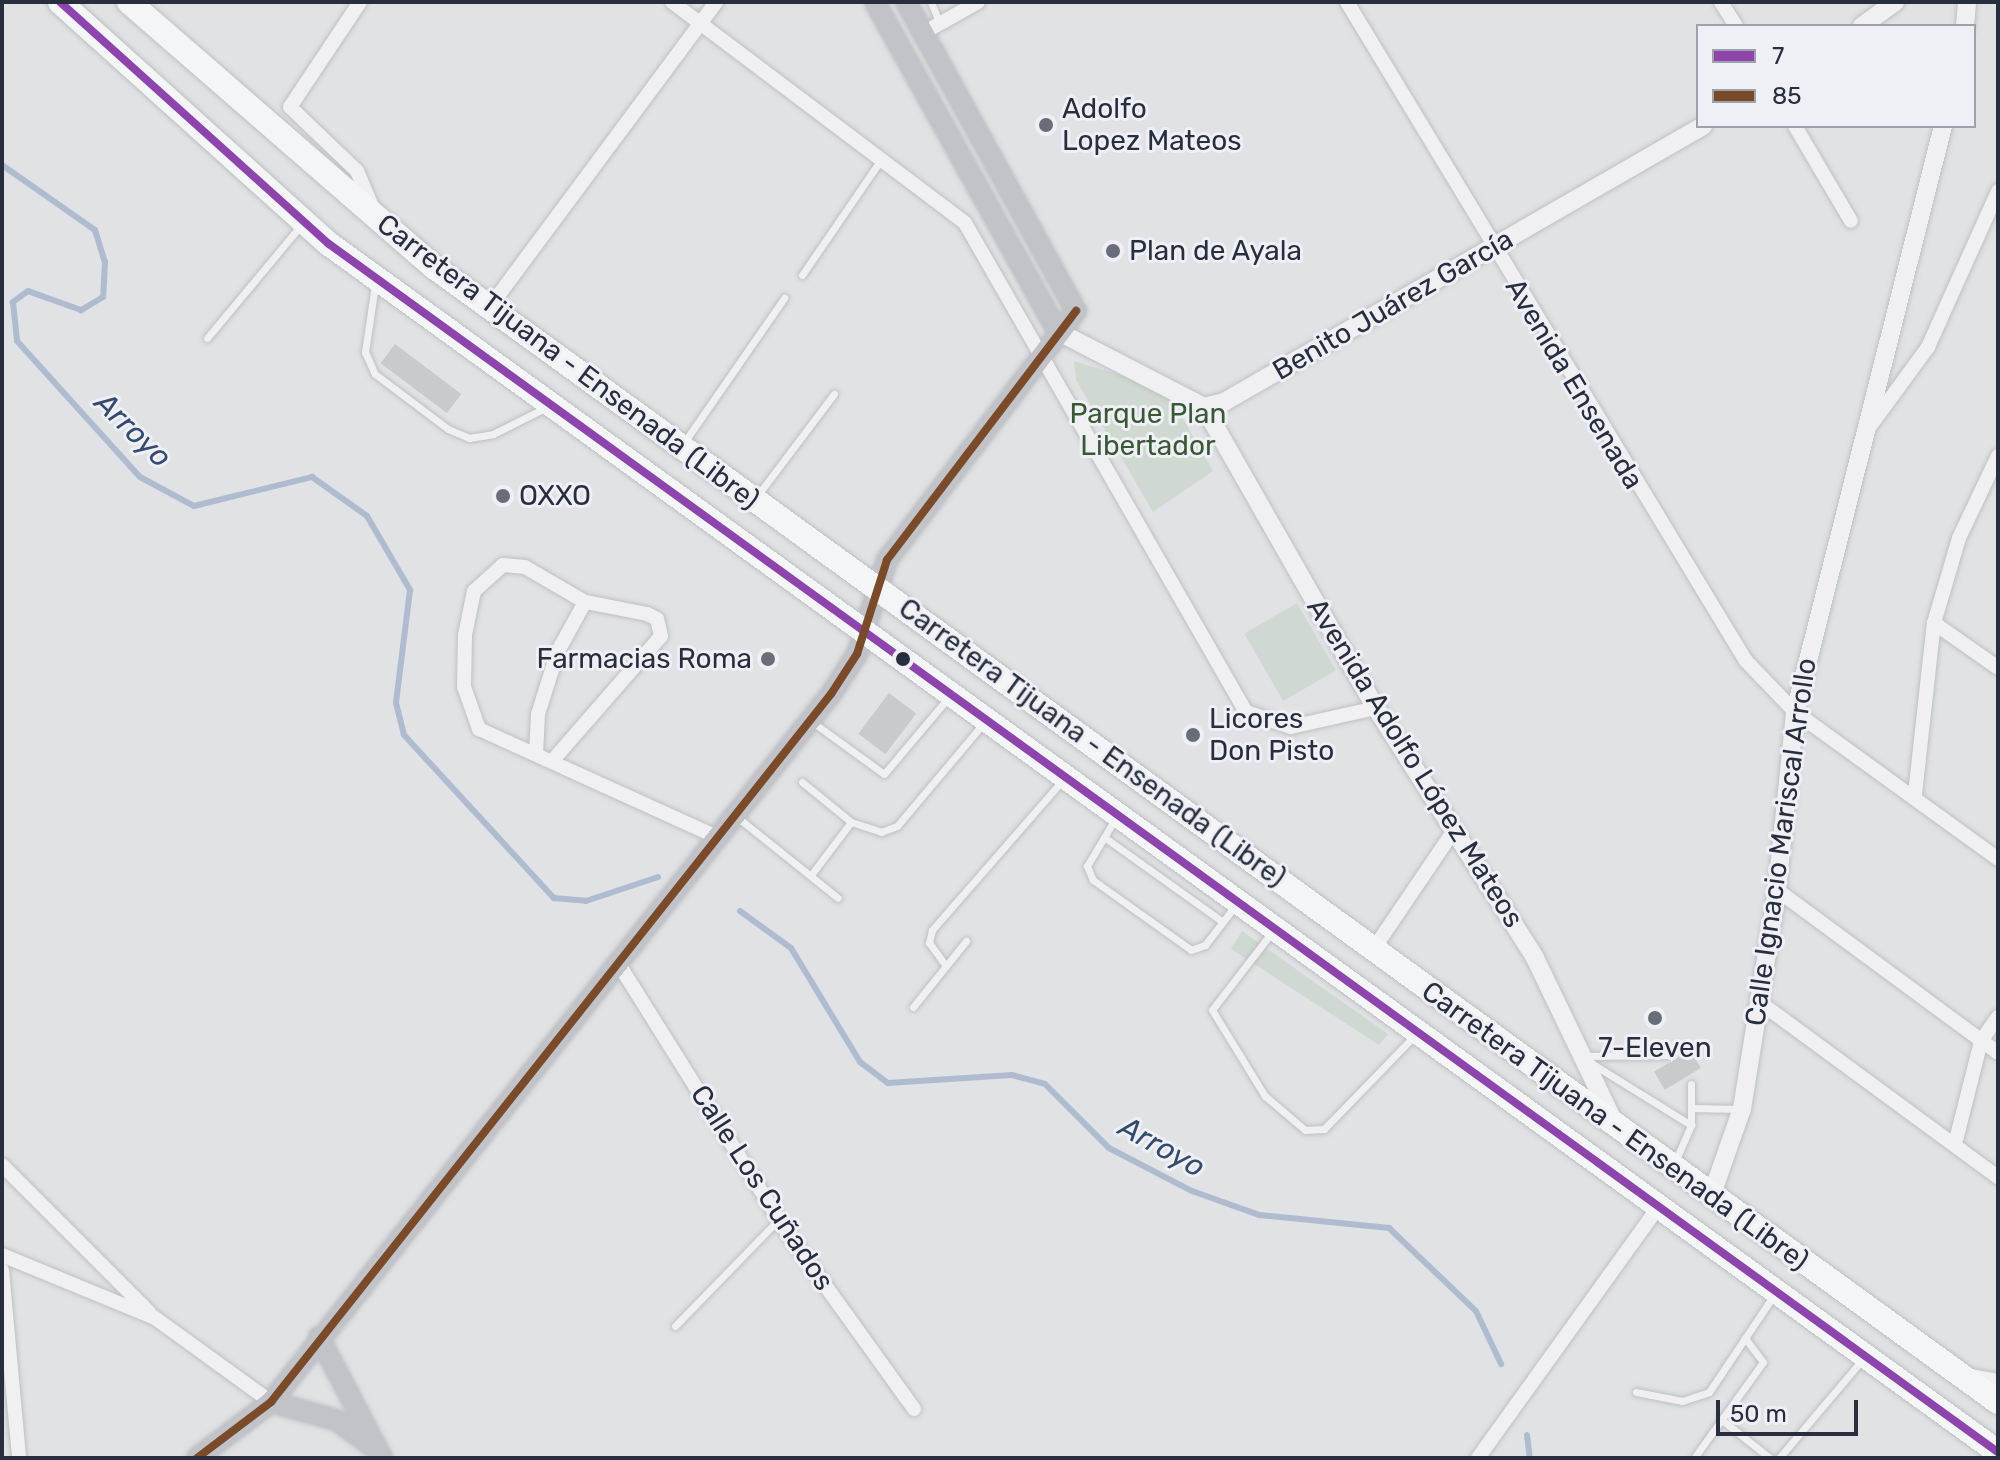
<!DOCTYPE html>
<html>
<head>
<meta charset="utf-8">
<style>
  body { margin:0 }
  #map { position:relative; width:2000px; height:1460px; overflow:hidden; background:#e0e2e5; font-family:Rubik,sans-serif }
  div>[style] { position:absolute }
  .green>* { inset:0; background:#d0d9d1; transform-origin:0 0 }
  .stream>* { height:6px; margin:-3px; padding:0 3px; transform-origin:3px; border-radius:3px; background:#afbccf }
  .building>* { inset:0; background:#c9cacd; transform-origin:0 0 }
  .roads { filter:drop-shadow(0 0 2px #bec0c3) drop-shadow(0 0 2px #bec0c3) }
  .service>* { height:7px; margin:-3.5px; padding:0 3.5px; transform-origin:3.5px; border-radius:3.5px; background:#f0f0f2 }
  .minor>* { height:14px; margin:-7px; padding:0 7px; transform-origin:7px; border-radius:7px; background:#f0f0f2 }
  .tertiary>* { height:18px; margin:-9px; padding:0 9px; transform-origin:9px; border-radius:9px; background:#f0f0f2 }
  .secondary>* { height:20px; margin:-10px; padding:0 10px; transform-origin:10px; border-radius:10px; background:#c1c3c8 }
  .trunk>* { height:24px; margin:-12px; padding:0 12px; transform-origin:12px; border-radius:12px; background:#f4f5f6 }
  .bus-1>* { height:8px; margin:-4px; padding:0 4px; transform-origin:4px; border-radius:4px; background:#8e44ad }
  .bus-2>* { height:8px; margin:-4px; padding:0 4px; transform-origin:4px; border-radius:4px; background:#7a4b2a }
  .dots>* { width:22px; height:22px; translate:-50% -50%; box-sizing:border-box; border:4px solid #eef0f5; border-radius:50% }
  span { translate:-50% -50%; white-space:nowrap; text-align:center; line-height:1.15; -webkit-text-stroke:6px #eef0f5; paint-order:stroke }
  .poi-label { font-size:28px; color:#282e3d }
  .left { translate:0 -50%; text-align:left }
  .right { translate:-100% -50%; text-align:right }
  .street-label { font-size:28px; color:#282e3d }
  .park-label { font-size:28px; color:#3a5836 }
  .water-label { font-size:30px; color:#344a6f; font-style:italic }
  .frame { position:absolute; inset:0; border:4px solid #282e3d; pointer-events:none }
  .legend { position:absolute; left:1696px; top:24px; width:280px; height:104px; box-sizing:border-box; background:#eef0f5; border:2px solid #9fa2ab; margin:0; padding:10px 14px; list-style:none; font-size:24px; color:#282e3d }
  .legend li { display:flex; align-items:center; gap:16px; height:40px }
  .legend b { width:40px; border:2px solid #9fa2ab }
  .scale { position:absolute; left:1716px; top:1400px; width:142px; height:36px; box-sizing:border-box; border:4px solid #282e3d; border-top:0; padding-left:10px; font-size:24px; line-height:28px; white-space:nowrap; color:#282e3d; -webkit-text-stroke:6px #eef0f5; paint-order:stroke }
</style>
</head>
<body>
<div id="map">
  <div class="green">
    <i style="clip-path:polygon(1074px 361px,1166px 389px,1213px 471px,1153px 512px,1076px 380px)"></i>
    <i style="left:1297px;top:603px;width:78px;height:61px;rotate:60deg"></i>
    <i style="clip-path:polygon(1242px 931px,1388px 1034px,1379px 1045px,1231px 949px)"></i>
  </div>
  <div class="stream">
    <i style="left:2px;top:165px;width:113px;rotate:35deg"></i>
    <i style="left:95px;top:230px;width:34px;rotate:73deg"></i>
    <i style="left:105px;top:262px;width:35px;rotate:93deg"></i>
    <i style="left:103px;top:297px;width:26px;rotate:149deg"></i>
    <i style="left:81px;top:310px;width:56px;rotate:-160.3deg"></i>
    <i style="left:28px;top:291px;width:19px;rotate:144deg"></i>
    <i style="left:13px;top:302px;width:39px;rotate:84deg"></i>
    <i style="left:17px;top:341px;width:183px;rotate:47.9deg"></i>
    <i style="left:140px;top:477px;width:61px;rotate:28.2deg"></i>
    <i style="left:194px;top:506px;width:122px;rotate:-13.8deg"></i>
    <i style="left:312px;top:477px;width:67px;rotate:35.3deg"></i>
    <i style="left:367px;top:516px;width:86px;rotate:59.8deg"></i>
    <i style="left:410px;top:590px;width:114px;rotate:97.1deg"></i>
    <i style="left:396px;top:703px;width:33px;rotate:76deg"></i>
    <i style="left:404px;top:735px;width:222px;rotate:47.4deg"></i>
    <i style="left:554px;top:898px;width:32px;rotate:5deg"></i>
    <i style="left:586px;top:901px;width:76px;rotate:-18.4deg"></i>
    <i style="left:740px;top:911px;width:63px;rotate:36deg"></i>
    <i style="left:791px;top:948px;width:133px;rotate:58.8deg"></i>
    <i style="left:860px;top:1062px;width:35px;rotate:37deg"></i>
    <i style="left:888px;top:1083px;width:124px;rotate:-3.7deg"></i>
    <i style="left:1012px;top:1075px;width:34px;rotate:15deg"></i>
    <i style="left:1045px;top:1084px;width:91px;rotate:45deg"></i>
    <i style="left:1109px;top:1148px;width:93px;rotate:27.4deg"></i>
    <i style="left:1192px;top:1191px;width:71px;rotate:19.7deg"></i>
    <i style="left:1259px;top:1215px;width:131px;rotate:5.7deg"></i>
    <i style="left:1389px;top:1228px;width:120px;rotate:43.7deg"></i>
    <i style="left:1476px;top:1311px;width:59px;rotate:64.7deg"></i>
    <i style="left:1527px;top:1435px;width:23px;rotate:83deg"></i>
  </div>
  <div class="building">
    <i style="left:395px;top:344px;width:83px;height:24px;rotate:37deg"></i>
    <i style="left:889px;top:693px;width:34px;height:51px;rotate:37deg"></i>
    <i style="left:1690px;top:1050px;width:21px;height:42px;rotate:59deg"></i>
  </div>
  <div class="roads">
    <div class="service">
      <i style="left:931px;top:2px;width:24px;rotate:68deg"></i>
      <i style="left:802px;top:275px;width:142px;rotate:-55.6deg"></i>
      <i style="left:375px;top:285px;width:68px;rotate:98.5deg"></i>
      <i style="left:365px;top:352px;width:24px;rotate:66deg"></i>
      <i style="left:375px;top:374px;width:91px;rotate:37deg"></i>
      <i style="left:448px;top:429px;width:23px;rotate:23deg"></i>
      <i style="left:469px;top:438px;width:24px;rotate:-9deg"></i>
      <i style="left:493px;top:434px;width:60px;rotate:-26.6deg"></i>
      <i style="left:207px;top:338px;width:148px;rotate:-50.2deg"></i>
      <i style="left:683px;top:444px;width:178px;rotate:-55.3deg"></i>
      <i style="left:757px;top:496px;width:128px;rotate:-53deg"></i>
      <i style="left:811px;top:721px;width:90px;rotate:36deg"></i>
      <i style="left:884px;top:774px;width:99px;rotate:-49.9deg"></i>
      <i style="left:802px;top:782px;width:63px;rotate:39.2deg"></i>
      <i style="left:851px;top:822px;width:32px;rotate:18deg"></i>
      <i style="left:881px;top:832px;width:17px;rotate:-21deg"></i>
      <i style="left:897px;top:826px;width:133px;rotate:-49.9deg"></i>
      <i style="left:737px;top:817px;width:129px;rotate:38.7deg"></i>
      <i style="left:1115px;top:819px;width:55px;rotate:120.8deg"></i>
      <i style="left:1087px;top:866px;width:15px;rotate:67deg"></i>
      <i style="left:1093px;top:880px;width:120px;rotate:35.5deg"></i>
      <i style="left:1191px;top:950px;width:15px;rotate:-20deg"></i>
      <i style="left:1205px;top:945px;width:49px;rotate:-52.4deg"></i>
      <i style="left:1104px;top:837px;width:146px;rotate:35.5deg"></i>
      <i style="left:811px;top:875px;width:66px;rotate:-53deg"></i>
      <i style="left:1272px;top:932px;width:98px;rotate:127.6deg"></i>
      <i style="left:1212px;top:1010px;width:101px;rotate:58.4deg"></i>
      <i style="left:1265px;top:1096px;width:52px;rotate:40.4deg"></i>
      <i style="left:1305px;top:1130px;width:19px;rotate:-3deg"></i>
      <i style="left:1324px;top:1129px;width:129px;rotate:-45.9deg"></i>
      <i style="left:946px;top:966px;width:29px;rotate:-126deg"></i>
      <i style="left:929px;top:943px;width:13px;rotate:-77deg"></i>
      <i style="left:932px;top:930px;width:198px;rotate:-48.9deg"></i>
      <i style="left:913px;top:1007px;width:85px;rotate:-51.2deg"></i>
      <i style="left:1582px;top:1056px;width:86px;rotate:-0.7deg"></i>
      <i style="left:1591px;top:1063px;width:118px;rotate:31.8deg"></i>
      <i style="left:1692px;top:1108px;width:47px;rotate:1.2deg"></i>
      <i style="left:1674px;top:1164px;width:43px;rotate:-66.4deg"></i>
      <i style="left:1691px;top:1125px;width:41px;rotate:-90deg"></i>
      <i style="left:675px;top:1326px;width:149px;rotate:-45.8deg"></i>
      <i style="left:1636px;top:1392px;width:47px;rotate:11.1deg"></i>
      <i style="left:1682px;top:1401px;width:28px;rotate:-18deg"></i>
      <i style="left:1709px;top:1392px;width:117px;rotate:-56.2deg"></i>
      <i style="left:1722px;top:1420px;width:61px;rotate:38.4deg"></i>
      <i style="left:1694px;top:1458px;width:118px;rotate:-54.3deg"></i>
      <i style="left:1763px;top:1362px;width:30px;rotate:-127deg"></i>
      <i style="left:1779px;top:1458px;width:130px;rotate:-49.7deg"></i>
    </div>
    <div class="minor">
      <i style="left:360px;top:2px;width:126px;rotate:123.7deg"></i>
      <i style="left:290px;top:107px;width:93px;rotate:43.7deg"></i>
      <i style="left:357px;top:171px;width:43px;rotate:67deg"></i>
      <i style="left:672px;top:2px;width:367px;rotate:37deg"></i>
      <i style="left:965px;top:223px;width:564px;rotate:60.12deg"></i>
      <i style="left:1246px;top:712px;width:47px;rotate:18.4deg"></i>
      <i style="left:1291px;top:727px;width:87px;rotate:-12.6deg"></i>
      <i style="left:1347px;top:2px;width:770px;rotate:58.81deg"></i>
      <i style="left:1746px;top:661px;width:71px;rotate:46.1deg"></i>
      <i style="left:1795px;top:712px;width:251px;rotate:35.9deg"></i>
      <i style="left:1721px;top:2px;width:28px;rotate:58deg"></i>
      <i style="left:923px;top:33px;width:63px;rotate:-29.4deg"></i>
      <i style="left:1795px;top:126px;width:110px;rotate:59.5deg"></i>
      <i style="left:489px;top:308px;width:381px;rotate:-53.4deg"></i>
      <i style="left:1868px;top:429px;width:102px;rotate:-53.8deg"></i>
      <i style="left:1928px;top:347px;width:171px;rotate:-65.8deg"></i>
      <i style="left:1934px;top:623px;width:78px;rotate:35.1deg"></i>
      <i style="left:536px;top:754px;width:40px;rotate:-87.1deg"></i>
      <i style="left:538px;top:714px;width:66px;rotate:-72.4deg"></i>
      <i style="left:558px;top:651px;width:56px;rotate:-61.1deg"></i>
      <i style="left:585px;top:602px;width:69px;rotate:-149.7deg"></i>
      <i style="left:525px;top:567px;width:22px;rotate:-175deg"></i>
      <i style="left:503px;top:565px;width:39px;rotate:138deg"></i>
      <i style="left:474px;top:591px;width:45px;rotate:101.6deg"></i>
      <i style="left:465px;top:635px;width:52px;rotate:91.1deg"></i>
      <i style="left:464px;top:687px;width:45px;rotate:70.3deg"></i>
      <i style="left:479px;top:729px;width:261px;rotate:24.4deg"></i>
      <i style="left:553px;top:760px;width:164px;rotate:-48.9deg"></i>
      <i style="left:661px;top:636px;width:17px;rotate:-103deg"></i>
      <i style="left:657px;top:619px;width:11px;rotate:-153deg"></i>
      <i style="left:647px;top:614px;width:63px;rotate:-169deg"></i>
      <i style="left:1915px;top:794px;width:172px;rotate:-83.7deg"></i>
      <i style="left:1934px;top:623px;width:89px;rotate:-73.6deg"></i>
      <i style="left:1959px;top:538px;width:91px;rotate:-64.6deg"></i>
      <i style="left:1777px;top:890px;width:275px;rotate:36.4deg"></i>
      <i style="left:1375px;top:947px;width:139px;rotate:-55.9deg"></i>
      <i style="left:618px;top:963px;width:313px;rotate:57.9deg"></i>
      <i style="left:784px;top:1228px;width:223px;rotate:54.3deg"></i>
      <i style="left:1758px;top:1001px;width:298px;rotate:36.3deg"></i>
      <i style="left:1955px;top:1144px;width:106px;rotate:-75.8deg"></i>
      <i style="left:1981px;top:1041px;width:29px;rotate:-55deg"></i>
      <i style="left:2px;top:1165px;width:208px;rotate:45deg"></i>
      <i style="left:2px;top:1255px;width:165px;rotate:22.4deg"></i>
      <i style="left:155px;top:1318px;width:143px;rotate:35.9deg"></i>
      <i style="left:2px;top:1270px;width:189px;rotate:84.8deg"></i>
      <i style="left:1971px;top:1376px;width:27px;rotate:10deg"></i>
      <i style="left:1478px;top:1458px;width:307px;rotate:-54.3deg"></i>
    </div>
    <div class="tertiary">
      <i style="left:1862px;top:26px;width:41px;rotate:-36deg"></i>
      <i style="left:1965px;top:26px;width:24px;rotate:-85deg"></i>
      <i style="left:1057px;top:331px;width:165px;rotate:27.3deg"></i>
      <i style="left:1204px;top:407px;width:21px;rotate:-14deg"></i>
      <i style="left:1224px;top:402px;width:553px;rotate:-29.95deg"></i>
      <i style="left:1204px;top:407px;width:347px;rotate:60.3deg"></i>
      <i style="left:1376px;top:708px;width:296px;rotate:57.5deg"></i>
      <i style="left:1535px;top:958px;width:182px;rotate:64.3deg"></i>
      <i style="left:1712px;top:1194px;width:90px;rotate:-70.6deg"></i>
      <i style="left:1742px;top:1109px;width:222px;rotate:-80.9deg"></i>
      <i style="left:1777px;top:890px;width:179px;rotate:-84.2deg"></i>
      <i style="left:1795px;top:712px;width:604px;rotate:-75.83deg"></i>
    </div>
    <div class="secondary">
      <i style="left:875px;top:2px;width:376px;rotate:61deg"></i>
      <i style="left:319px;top:1337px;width:136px;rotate:62.5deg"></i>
      <i style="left:271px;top:1402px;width:67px;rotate:15.5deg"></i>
      <i style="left:336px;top:1420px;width:48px;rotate:35.7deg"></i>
      <i style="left:197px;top:1458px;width:93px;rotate:-37.1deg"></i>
      <i style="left:271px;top:1402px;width:903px;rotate:-51.66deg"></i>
      <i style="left:831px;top:694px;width:48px;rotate:-57deg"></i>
      <i style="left:857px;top:654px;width:99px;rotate:-72.3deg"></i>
      <i style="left:887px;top:560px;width:313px;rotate:-52.8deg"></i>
      <i style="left:1076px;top:311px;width:353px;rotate:-118.8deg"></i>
    </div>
    <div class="trunk">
      <i style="left:60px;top:2px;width:362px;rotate:42deg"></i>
      <i style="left:329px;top:244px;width:2060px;rotate:35.9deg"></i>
      <i style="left:129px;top:2px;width:404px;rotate:41deg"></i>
      <i style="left:434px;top:267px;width:1932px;rotate:35.97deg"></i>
    </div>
  </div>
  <div class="bus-1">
    <i style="left:60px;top:2px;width:362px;rotate:42deg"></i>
    <i style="left:329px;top:244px;width:2060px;rotate:35.9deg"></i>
  </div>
  <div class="bus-2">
    <i style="left:197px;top:1458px;width:93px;rotate:-37.1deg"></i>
    <i style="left:271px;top:1402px;width:903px;rotate:-51.66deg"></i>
    <i style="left:831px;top:694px;width:48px;rotate:-57deg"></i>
    <i style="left:857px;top:654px;width:99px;rotate:-72.3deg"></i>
    <i style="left:887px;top:560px;width:313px;rotate:-52.8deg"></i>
  </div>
  <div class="dots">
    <i style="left:1046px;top:125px;background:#686d78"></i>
    <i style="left:1113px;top:251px;background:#686d78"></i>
    <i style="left:503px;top:496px;background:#686d78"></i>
    <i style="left:768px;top:659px;background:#686d78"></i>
    <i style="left:903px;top:659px;background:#282e3d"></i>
    <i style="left:1193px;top:735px;background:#686d78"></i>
    <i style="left:1655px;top:1018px;background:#686d78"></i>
  </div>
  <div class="poi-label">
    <span class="left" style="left:1062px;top:125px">Adolfo<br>Lopez Mateos</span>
    <span class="left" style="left:1129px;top:251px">Plan de Ayala</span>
    <span class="left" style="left:519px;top:496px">OXXO</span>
    <span class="right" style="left:752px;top:659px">Farmacias Roma</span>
    <span class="left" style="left:1209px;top:735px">Licores<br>Don Pisto</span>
    <span style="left:1655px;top:1048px">7-Eleven</span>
  </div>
  <div class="street-label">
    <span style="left:1393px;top:305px;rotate:-30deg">Benito Juárez García</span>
    <span style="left:568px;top:362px;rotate:37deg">Carretera Tijuana - Ensenada (Libre)</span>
    <span style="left:1574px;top:384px;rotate:59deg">Avenida Ensenada</span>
    <span style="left:1092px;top:743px;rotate:36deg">Carretera Tijuana - Ensenada (Libre)</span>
    <span style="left:1415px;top:763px;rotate:58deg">Avenida Adolfo López Mateos</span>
    <span style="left:1781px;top:842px;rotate:-82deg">Calle Ignacio Mariscal Arrollo</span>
    <span style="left:1615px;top:1126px;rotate:36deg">Carretera Tijuana - Ensenada (Libre)</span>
    <span style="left:762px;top:1188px;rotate:57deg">Calle Los Cuñados</span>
  </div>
  <div class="park-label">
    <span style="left:1148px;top:430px">Parque Plan<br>Libertador</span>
  </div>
  <div class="water-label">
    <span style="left:133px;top:430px;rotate:44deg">Arroyo</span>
    <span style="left:1162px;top:1147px;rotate:29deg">Arroyo</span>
  </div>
  <div class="frame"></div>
  <ul class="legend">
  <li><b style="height:10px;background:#8e44ad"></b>7</li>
  <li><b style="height:10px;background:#7a4b2a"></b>85</li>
  </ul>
  <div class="scale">50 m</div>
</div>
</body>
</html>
